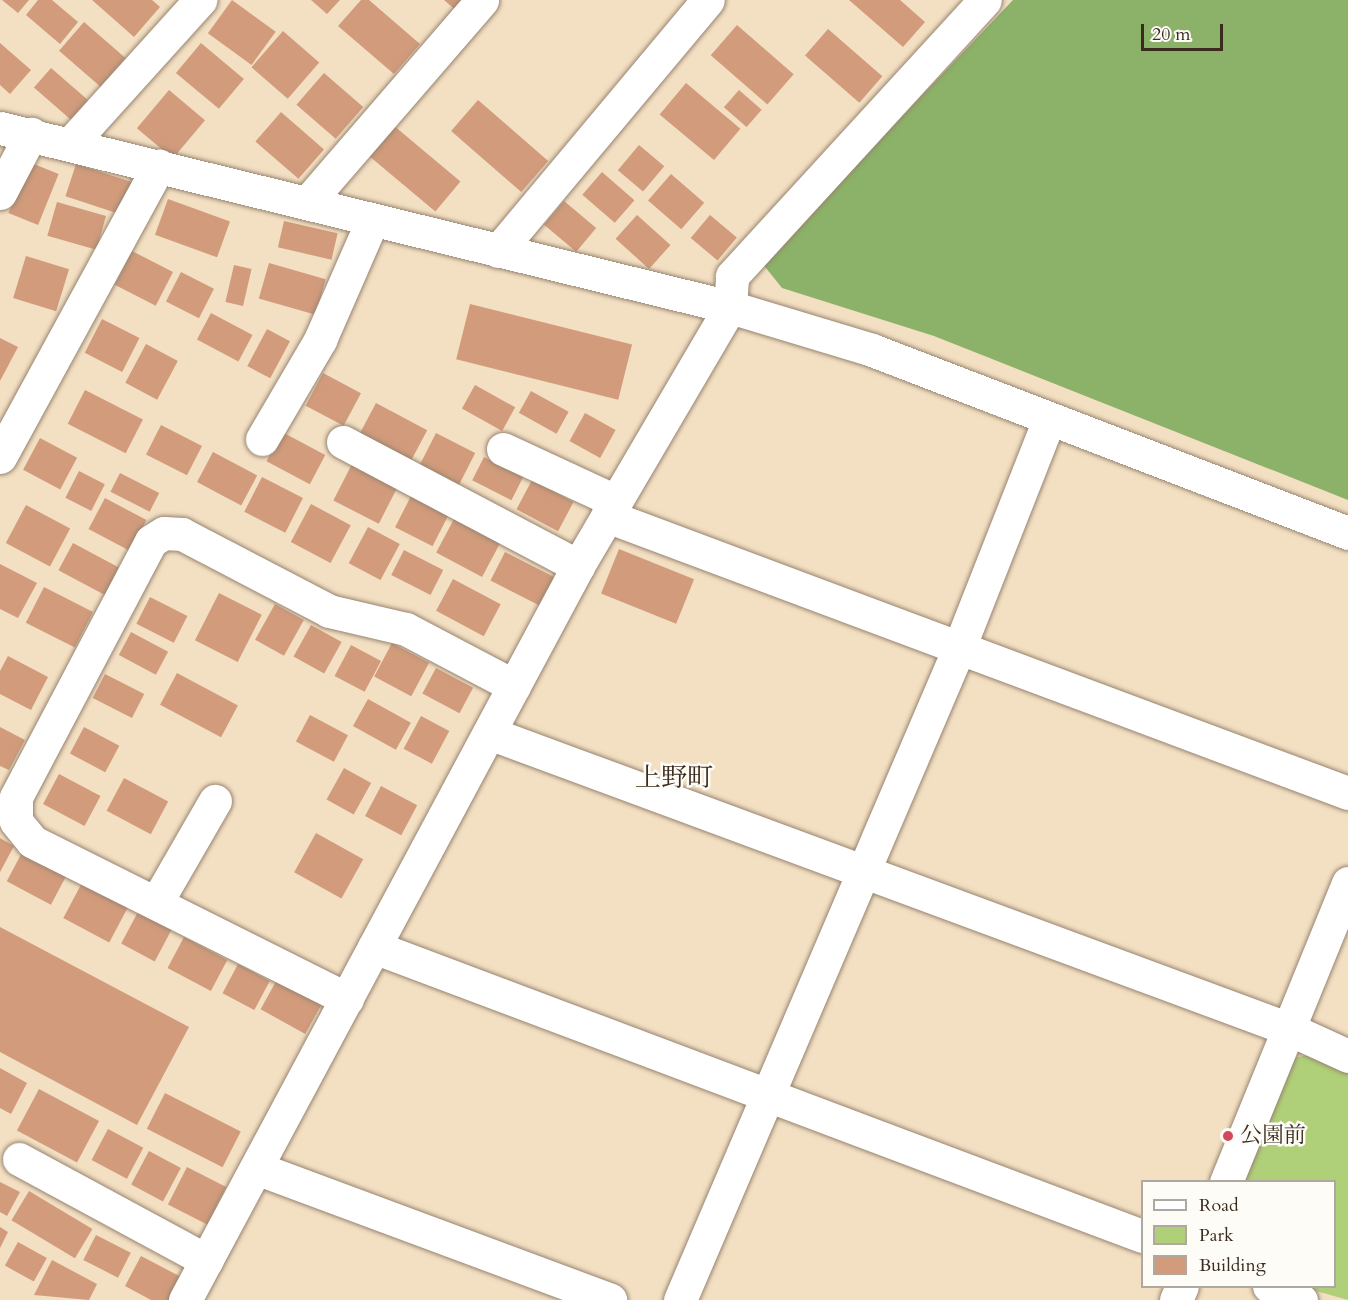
<!DOCTYPE html>
<html>
<head>
<meta charset="utf-8">
<style>
  body { margin:0 }
  #map { position:relative; width:1348px; height:1300px; overflow:hidden; background:#f3dfc2; font-family:Cardo,"Noto Serif JP",serif }
  div>[style] { position:absolute }
  .green>* { inset:0; background:#afd078 }
  .forest>* { inset:0; background:#8bb268 }
  .building>* { inset:0; background:#d19b7c; transform-origin:0 0 }
  .roads { filter:drop-shadow(0 0 2px #978470) drop-shadow(0 0 2px #978470) }
  .minor>* { height:33px; margin:-16.5px; padding:0 16.5px; transform-origin:16.5px; border-radius:16.5px; background:#fff }
  .dots>* { width:16px; height:16px; translate:-50% -50%; box-sizing:border-box; border:3px solid #fdfcf7; border-radius:50% }
  span { translate:-50% -50%; white-space:nowrap; text-align:center; line-height:1.15; -webkit-text-stroke:5px #fdfcf7; paint-order:stroke }
  .poi-label { font-size:22px; color:#3b2a1e }
  .left { translate:0 -50%; text-align:left }
  .quarter-label { font-size:26px; color:#3b2a1e }
  .legend { position:absolute; left:1141px; top:1180px; width:195px; height:108px; box-sizing:border-box; background:#fdfcf7; border:2px solid #afa8a0; margin:0; padding:8px 10px; list-style:none; font-size:18px; color:#3b2a1e }
  .legend li { display:flex; align-items:center; gap:12px; height:30px }
  .legend b { width:30px; border:2px solid #afa8a0 }
  .scale { position:absolute; left:1141px; top:24px; width:82px; height:27px; box-sizing:border-box; border:3px solid #3b2a1e; border-top:0; padding-left:8px; font-size:18px; line-height:21px; white-space:nowrap; color:#3b2a1e; -webkit-text-stroke:4px #fdfcf7; paint-order:stroke }
</style>
</head>
<body>
<div id="map">
  <div class="green">
    <i style="clip-path:polygon(1314px 1054px,1348px 1069px,1348px 1300px,1302px 1287px,1334px 1286px,1334px 1182px,1244px 1182px,1293px 1058px)"></i>
  </div>
  <div class="forest">
    <i style="clip-path:polygon(1013px 0,1348px 0,1348px 500px,934px 336px,782px 288px,762px 263px)"></i>
  </div>
  <div class="building">
    <i style="clip-path:polygon(2px 0,29px 0,18px 13px)"></i>
    <i style="clip-path:polygon(38px 0,52px 0,78px 22px,60px 44px,26px 15px)"></i>
    <i style="clip-path:polygon(92px 0,152px 0,160px 7px,134px 37px)"></i>
    <i style="left:232px;top:0;width:54px;height:41px;rotate:36deg"></i>
    <i style="clip-path:polygon(311px 0,340px 0,327px 14px)"></i>
    <i style="clip-path:polygon(361px 0,369px 0,420px 44px,394px 74px,338px 26px)"></i>
    <i style="clip-path:polygon(444px 0,470px 0,459px 13px)"></i>
    <i style="clip-path:polygon(849px 0,900px 0,925px 22px,903px 47px)"></i>
    <i style="left:84px;top:22px;width:55px;height:38px;rotate:41deg"></i>
    <i style="left:737px;top:25px;width:75px;height:40px;rotate:41deg"></i>
    <i style="left:828px;top:29px;width:72px;height:35px;rotate:41deg"></i>
    <i style="left:283px;top:31px;width:48px;height:48px;rotate:41deg"></i>
    <i style="clip-path:polygon(0 43px,31px 70px,10px 94px,0 85px)"></i>
    <i style="left:201px;top:43px;width:56px;height:39px;rotate:40deg"></i>
    <i style="left:51px;top:68px;width:55px;height:26px;rotate:41deg"></i>
    <i style="left:324px;top:73px;width:52px;height:42px;rotate:41deg"></i>
    <i style="left:686px;top:83px;width:71px;height:41px;rotate:40deg"></i>
    <i style="left:169px;top:90px;width:47px;height:50px;rotate:40deg"></i>
    <i style="left:739px;top:90px;width:30px;height:23px;rotate:41deg"></i>
    <i style="left:478px;top:100px;width:93px;height:41px;rotate:41deg"></i>
    <i style="left:281px;top:112px;width:57px;height:39px;rotate:41deg"></i>
    <i style="left:393px;top:125px;width:88px;height:39px;rotate:40deg"></i>
    <i style="left:639px;top:145px;width:33px;height:33px;rotate:40deg"></i>
    <i style="left:29px;top:162px;width:32px;height:55px;rotate:22deg"></i>
    <i style="left:76px;top:164px;width:60px;height:34px;rotate:18deg"></i>
    <i style="left:602px;top:172px;width:43px;height:30px;rotate:41deg"></i>
    <i style="left:671px;top:174px;width:44px;height:35px;rotate:41deg"></i>
    <i style="left:168px;top:199px;width:66px;height:38px;rotate:20deg"></i>
    <i style="left:564px;top:201px;width:42px;height:31px;rotate:40deg"></i>
    <i style="left:57px;top:202px;width:51px;height:35px;rotate:16deg"></i>
    <i style="left:637px;top:215px;width:45px;height:32px;rotate:42deg"></i>
    <i style="left:710px;top:215px;width:35px;height:30px;rotate:40deg"></i>
    <i style="left:284px;top:221px;width:55px;height:27px;rotate:13deg"></i>
    <i style="left:132px;top:251px;width:46px;height:38px;rotate:27deg"></i>
    <i style="left:26px;top:256px;width:45px;height:44px;rotate:17deg"></i>
    <i style="left:269px;top:263px;width:59px;height:37px;rotate:16deg"></i>
    <i style="left:234px;top:265px;width:18px;height:38px;rotate:13deg"></i>
    <i style="left:181px;top:272px;width:37px;height:33px;rotate:27deg"></i>
    <i style="left:470px;top:304px;width:167px;height:57px;rotate:14deg"></i>
    <i style="left:211px;top:313px;width:47px;height:30px;rotate:28deg"></i>
    <i style="left:102px;top:319px;width:42px;height:38px;rotate:27deg"></i>
    <i style="left:267px;top:329px;width:26px;height:42px;rotate:28deg"></i>
    <i style="clip-path:polygon(0 338px,18px 347px,0 381px)"></i>
    <i style="left:146px;top:344px;width:36px;height:44px;rotate:28deg"></i>
    <i style="left:323px;top:373px;width:43px;height:37px;rotate:28deg"></i>
    <i style="left:475px;top:385px;width:46px;height:27px;rotate:29deg"></i>
    <i style="left:85px;top:390px;width:65px;height:38px;rotate:27deg"></i>
    <i style="left:531px;top:391px;width:43px;height:25px;rotate:29deg"></i>
    <i style="left:376px;top:403px;width:58px;height:38px;rotate:28deg"></i>
    <i style="left:585px;top:413px;width:35px;height:32px;rotate:29deg"></i>
    <i style="left:161px;top:425px;width:46px;height:33px;rotate:27deg"></i>
    <i style="left:282px;top:432px;width:49px;height:33px;rotate:28deg"></i>
    <i style="left:436px;top:433px;width:44px;height:42px;rotate:27deg"></i>
    <i style="left:40px;top:438px;width:42px;height:36px;rotate:28deg"></i>
    <i style="left:213px;top:452px;width:50px;height:34px;rotate:28deg"></i>
    <i style="left:484px;top:457px;width:44px;height:26px;rotate:27deg"></i>
    <i style="left:352px;top:464px;width:51px;height:41px;rotate:27deg"></i>
    <i style="left:79px;top:471px;width:29px;height:30px;rotate:27deg"></i>
    <i style="left:120px;top:473px;width:44px;height:21px;rotate:27deg"></i>
    <i style="left:262px;top:477px;width:46px;height:39px;rotate:27deg"></i>
    <i style="left:532px;top:480px;width:47px;height:33px;rotate:28deg"></i>
    <i style="left:411px;top:496px;width:42px;height:35px;rotate:27deg"></i>
    <i style="left:105px;top:498px;width:47px;height:35px;rotate:28deg"></i>
    <i style="left:311px;top:504px;width:45px;height:43px;rotate:28deg"></i>
    <i style="left:26px;top:505px;width:50px;height:43px;rotate:28deg"></i>
    <i style="left:454px;top:519px;width:52px;height:38px;rotate:28deg"></i>
    <i style="left:368px;top:527px;width:36px;height:41px;rotate:28deg"></i>
    <i style="left:73px;top:543px;width:53px;height:31px;rotate:28deg"></i>
    <i style="left:619px;top:549px;width:81px;height:48px;rotate:22deg"></i>
    <i style="left:404px;top:550px;width:44px;height:28px;rotate:27deg"></i>
    <i style="left:505px;top:552px;width:56px;height:32px;rotate:27deg"></i>
    <i style="clip-path:polygon(0 564px,37px 583px,18px 618px,0 609px)"></i>
    <i style="left:453px;top:579px;width:54px;height:36px;rotate:28deg"></i>
    <i style="left:44px;top:587px;width:55px;height:40px;rotate:27deg"></i>
    <i style="left:219px;top:593px;width:48px;height:53px;rotate:27deg"></i>
    <i style="left:150px;top:597px;width:42px;height:30px;rotate:27deg"></i>
    <i style="left:275px;top:604px;width:33px;height:41px;rotate:29deg"></i>
    <i style="left:311px;top:625px;width:35px;height:36px;rotate:29deg"></i>
    <i style="left:131px;top:632px;width:42px;height:26px;rotate:28deg"></i>
    <i style="left:392px;top:643px;width:42px;height:38px;rotate:28deg"></i>
    <i style="left:351px;top:645px;width:34px;height:35px;rotate:28deg"></i>
    <i style="clip-path:polygon(8px 656px,48px 677px,31px 710px,0 694px,0 671px)"></i>
    <i style="left:436px;top:668px;width:42px;height:29px;rotate:28deg"></i>
    <i style="left:177px;top:673px;width:69px;height:36px;rotate:28deg"></i>
    <i style="left:105px;top:674px;width:44px;height:27px;rotate:27deg"></i>
    <i style="left:368px;top:699px;width:49px;height:31px;rotate:29deg"></i>
    <i style="left:310px;top:715px;width:43px;height:30px;rotate:28deg"></i>
    <i style="left:421px;top:716px;width:32px;height:37px;rotate:28deg"></i>
    <i style="clip-path:polygon(0 727px,25px 740px,9px 770px,0 766px)"></i>
    <i style="left:84px;top:727px;width:40px;height:30px;rotate:28deg"></i>
    <i style="left:344px;top:768px;width:31px;height:36px;rotate:29deg"></i>
    <i style="left:59px;top:774px;width:47px;height:34px;rotate:28deg"></i>
    <i style="left:124px;top:778px;width:50px;height:37px;rotate:28deg"></i>
    <i style="left:381px;top:786px;width:41px;height:34px;rotate:28deg"></i>
    <i style="left:316px;top:833px;width:54px;height:45px;rotate:29deg"></i>
    <i style="clip-path:polygon(0 838px,14px 846px,0 872px)"></i>
    <i style="left:26px;top:845px;width:50px;height:41px;rotate:28deg"></i>
    <i style="left:83px;top:881px;width:52px;height:42px;rotate:28deg"></i>
    <i style="left:139px;top:910px;width:38px;height:38px;rotate:28deg"></i>
    <i style="clip-path:polygon(0 927px,189px 1027px,137px 1125px,0 1052px)"></i>
    <i style="left:184px;top:937px;width:49px;height:35px;rotate:28deg"></i>
    <i style="left:238px;top:964px;width:36px;height:33px;rotate:28deg"></i>
    <i style="left:279px;top:976px;width:51px;height:38px;rotate:29deg"></i>
    <i style="clip-path:polygon(0 1068px,27px 1083px,11px 1114px,0 1108px)"></i>
    <i style="left:39px;top:1089px;width:68px;height:47px;rotate:28deg"></i>
    <i style="left:165px;top:1093px;width:85px;height:40px;rotate:27deg"></i>
    <i style="left:108px;top:1129px;width:40px;height:35px;rotate:28deg"></i>
    <i style="left:149px;top:1151px;width:36px;height:38px;rotate:28deg"></i>
    <i style="left:187px;top:1167px;width:44px;height:42px;rotate:27deg"></i>
    <i style="clip-path:polygon(0 1182px,20px 1192px,7px 1216px,0 1212px)"></i>
    <i style="left:29px;top:1191px;width:74px;height:34px;rotate:31deg"></i>
    <i style="clip-path:polygon(0 1227px,8px 1232px,0 1248px)"></i>
    <i style="left:96px;top:1235px;width:39px;height:28px;rotate:27deg"></i>
    <i style="left:18px;top:1242px;width:33px;height:27px;rotate:29deg"></i>
    <i style="clip-path:polygon(141px 1256px,183px 1278px,171px 1300px,151px 1300px,125px 1286px)"></i>
    <i style="clip-path:polygon(52px 1260px,97px 1284px,89px 1300px,34px 1295px)"></i>
  </div>
  <div class="roads">
    <div class="minor">
      <i style="left:0;top:128px;width:752px;rotate:13.78deg"></i>
      <i style="left:730px;top:307px;width:148px;rotate:16.8deg"></i>
      <i style="left:872px;top:350px;width:510px;rotate:21.03deg"></i>
      <i style="left:71px;top:143px;width:193px;rotate:-47.9deg"></i>
      <i style="left:0;top:193px;width:67px;rotate:-62.3deg"></i>
      <i style="left:307px;top:203px;width:268px;rotate:-49.2deg"></i>
      <i style="left:498px;top:251px;width:327px;rotate:-50.1deg"></i>
      <i style="left:262px;top:439px;width:115px;rotate:-59.6deg"></i>
      <i style="left:320px;top:340px;width:130px;rotate:-66.4deg"></i>
      <i style="left:343px;top:442px;width:266px;rotate:27.8deg"></i>
      <i style="left:503px;top:449px;width:123px;rotate:24.9deg"></i>
      <i style="left:0;top:457px;width:332px;rotate:-61.4deg"></i>
      <i style="left:607px;top:516px;width:791px;rotate:20.5deg"></i>
      <i style="left:489px;top:733px;width:853px;rotate:20.3deg"></i>
      <i style="left:1289px;top:1029px;width:65px;rotate:24.6deg"></i>
      <i style="left:156px;top:903px;width:118px;rotate:-60deg"></i>
      <i style="left:374px;top:947px;width:821px;rotate:20.62deg"></i>
      <i style="left:347px;top:999px;width:352px;rotate:-153.4deg"></i>
      <i style="left:32px;top:841px;width:26px;rotate:-129deg"></i>
      <i style="left:16px;top:821px;width:24px;rotate:-90deg"></i>
      <i style="left:16px;top:797px;width:289px;rotate:-62.2deg"></i>
      <i style="left:151px;top:541px;width:15px;rotate:-32deg"></i>
      <i style="left:164px;top:533px;width:18px;rotate:3deg"></i>
      <i style="left:182px;top:534px;width:166px;rotate:27.6deg"></i>
      <i style="left:329px;top:611px;width:79px;rotate:13.2deg"></i>
      <i style="left:406px;top:629px;width:122px;rotate:27.8deg"></i>
      <i style="left:19px;top:1159px;width:213px;rotate:28.4deg"></i>
      <i style="left:256px;top:1168px;width:378px;rotate:20.4deg"></i>
      <i style="left:1226px;top:1182px;width:323px;rotate:-67.8deg"></i>
      <i style="left:1269px;top:1286px;width:35px;rotate:24deg"></i>
      <i style="left:185px;top:1300px;width:833px;rotate:-61.83deg"></i>
      <i style="left:578px;top:566px;width:300px;rotate:-59.6deg"></i>
      <i style="left:730px;top:307px;width:31px;rotate:-86deg"></i>
      <i style="left:732px;top:276px;width:374px;rotate:-47.5deg"></i>
      <i style="left:680px;top:1300px;width:709px;rotate:-66.83deg"></i>
      <i style="left:959px;top:648px;width:246px;rotate:-68.5deg"></i>
      <i style="left:1176px;top:1300px;width:15px;rotate:-67deg"></i>
    </div>
  </div>
  <div class="dots">
    <i style="left:1228px;top:1136px;background:#d1495b"></i>
  </div>
  <div class="poi-label">
    <span class="left" style="left:1240px;top:1136px">公園前</span>
  </div>
  <div class="quarter-label">
    <span style="left:674px;top:778px">上野町</span>
  </div>
  <ul class="legend">
  <li><b style="height:8px;background:#fff"></b>Road</li>
  <li><b style="height:16px;background:#afd078"></b>Park</li>
  <li><b style="height:16px;background:#d19b7c"></b>Building</li>
  </ul>
  <div class="scale">20 m</div>
</div>
</body>
</html>
